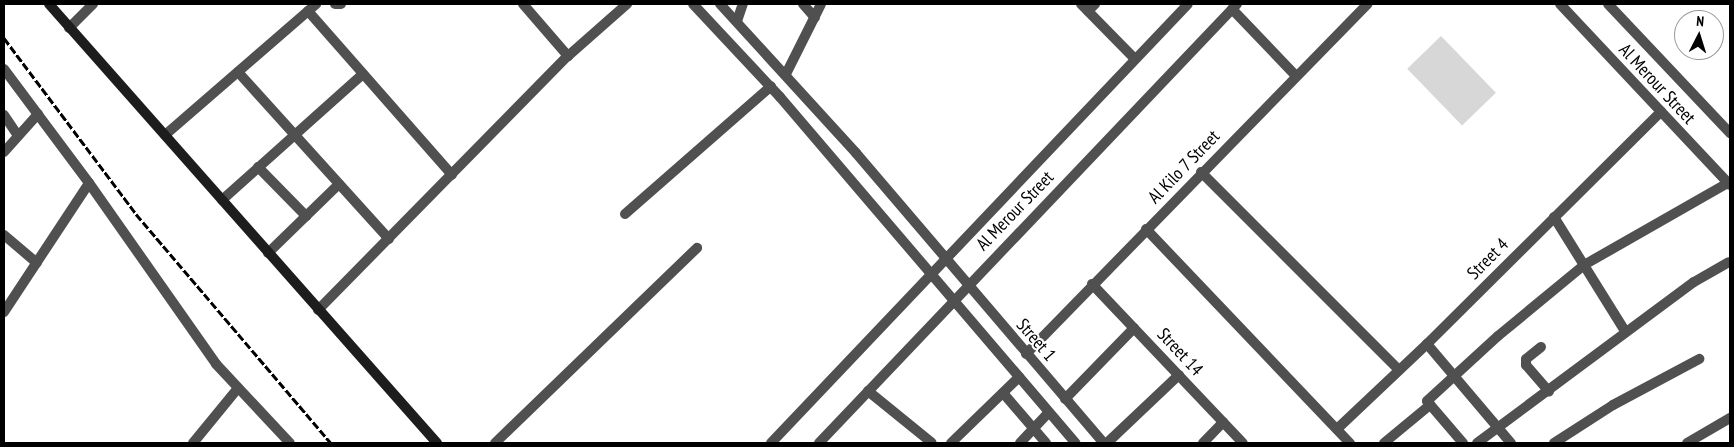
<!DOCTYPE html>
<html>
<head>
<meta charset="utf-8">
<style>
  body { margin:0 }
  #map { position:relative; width:1734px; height:447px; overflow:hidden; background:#fff; font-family:"PT Sans Narrow",sans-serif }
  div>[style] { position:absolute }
  .green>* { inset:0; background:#d7d7d7; transform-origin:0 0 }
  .street>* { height:10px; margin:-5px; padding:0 5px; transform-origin:5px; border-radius:5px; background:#505050 }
  .secondary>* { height:10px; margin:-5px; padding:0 5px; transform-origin:5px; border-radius:5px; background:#1d1d1d }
  .rail>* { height:3px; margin-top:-1.5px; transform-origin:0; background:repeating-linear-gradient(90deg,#000 0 8px,transparent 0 10.5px) }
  span { translate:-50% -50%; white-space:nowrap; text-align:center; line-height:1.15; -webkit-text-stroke:4px #fff; paint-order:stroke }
  .street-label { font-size:18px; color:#000 }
  .frame { position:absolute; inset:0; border:5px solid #000; pointer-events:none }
  .north { position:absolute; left:1674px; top:10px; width:50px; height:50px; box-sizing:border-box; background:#fff; border:1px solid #999; border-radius:50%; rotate:5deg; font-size:14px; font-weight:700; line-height:20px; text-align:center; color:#000 }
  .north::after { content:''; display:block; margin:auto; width:18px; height:22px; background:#000; clip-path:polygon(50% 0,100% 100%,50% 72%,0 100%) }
</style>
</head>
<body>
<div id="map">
  <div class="green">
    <i style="left:1441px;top:36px;width:79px;height:47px;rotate:46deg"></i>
  </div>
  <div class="street">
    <i style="left:335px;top:4px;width:6px"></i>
    <i style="left:523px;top:4px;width:69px;rotate:49.1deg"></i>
    <i style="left:693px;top:4px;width:127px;rotate:46.9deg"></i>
    <i style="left:780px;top:97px;width:455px;rotate:49.5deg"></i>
    <i style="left:720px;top:4px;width:202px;rotate:47.6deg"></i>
    <i style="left:856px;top:153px;width:382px;rotate:49.5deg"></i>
    <i style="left:803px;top:4px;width:18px;rotate:49deg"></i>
    <i style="left:1081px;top:4px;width:77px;rotate:45.5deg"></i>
    <i style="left:1560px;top:4px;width:248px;rotate:46.8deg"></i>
    <i style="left:1608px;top:4px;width:178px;rotate:46.6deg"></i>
    <i style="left:1232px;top:9px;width:93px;rotate:46.3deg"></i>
    <i style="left:308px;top:11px;width:218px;rotate:48.7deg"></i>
    <i style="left:1088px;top:11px;width:10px;rotate:-45deg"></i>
    <i style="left:737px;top:21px;width:18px;rotate:-71deg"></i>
    <i style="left:69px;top:28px;width:34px;rotate:-45deg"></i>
    <i style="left:4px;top:69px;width:142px;rotate:53.3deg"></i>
    <i style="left:89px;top:183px;width:221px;rotate:54.9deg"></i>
    <i style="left:216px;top:364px;width:108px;rotate:46.9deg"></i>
    <i style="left:238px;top:72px;width:225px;rotate:47.9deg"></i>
    <i style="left:786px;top:74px;width:78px;rotate:-63.4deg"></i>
    <i style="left:4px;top:115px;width:25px;rotate:56deg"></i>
    <i style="left:165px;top:135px;width:200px;rotate:-40.9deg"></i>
    <i style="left:4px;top:152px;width:51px;rotate:-48.2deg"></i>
    <i style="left:258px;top:167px;width:69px;rotate:45.6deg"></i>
    <i style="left:1201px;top:172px;width:280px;rotate:45deg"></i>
    <i style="left:222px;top:200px;width:189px;rotate:-41.8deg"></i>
    <i style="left:625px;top:214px;width:194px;rotate:-41.2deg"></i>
    <i style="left:1554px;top:217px;width:134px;rotate:58.1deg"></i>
    <i style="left:1146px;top:229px;width:296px;rotate:46.4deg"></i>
    <i style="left:4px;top:235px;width:43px;rotate:40.3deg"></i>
    <i style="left:268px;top:253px;width:99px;rotate:-44.2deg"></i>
    <i style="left:1092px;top:284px;width:219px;rotate:46.5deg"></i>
    <i style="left:318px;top:310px;width:356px;rotate:-45.5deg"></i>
    <i style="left:568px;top:56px;width:79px;rotate:-41.4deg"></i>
    <i style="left:4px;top:312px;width:154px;rotate:-56.6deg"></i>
    <i style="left:1427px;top:344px;width:130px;rotate:49.7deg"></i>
    <i style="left:1541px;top:347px;width:19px;rotate:141deg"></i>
    <i style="left:1526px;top:359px;width:6px;rotate:90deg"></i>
    <i style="left:1526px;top:365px;width:35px;rotate:49deg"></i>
    <i style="left:1026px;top:354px;width:489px;rotate:-45.7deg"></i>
    <i style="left:868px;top:391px;width:82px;rotate:39.1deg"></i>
    <i style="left:1003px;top:393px;width:66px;rotate:49.3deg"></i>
    <i style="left:1065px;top:399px;width:99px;rotate:-45.8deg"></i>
    <i style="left:1337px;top:429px;width:124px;rotate:-43.4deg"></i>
    <i style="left:1427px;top:344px;width:330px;rotate:-44.8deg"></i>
    <i style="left:193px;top:443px;width:71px;rotate:-50.7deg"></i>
    <i style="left:495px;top:443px;width:281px;rotate:-44deg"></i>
    <i style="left:771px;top:443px;width:605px;rotate:-46.47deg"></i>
    <i style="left:819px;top:443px;width:606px;rotate:-46.4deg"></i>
    <i style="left:951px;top:443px;width:95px;rotate:-44.1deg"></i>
    <i style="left:1020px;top:443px;width:42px;rotate:-46.9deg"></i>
    <i style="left:1107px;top:443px;width:99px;rotate:-43.4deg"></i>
    <i style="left:1203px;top:443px;width:29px;rotate:-46deg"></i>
    <i style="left:1384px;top:443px;width:60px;rotate:-39.6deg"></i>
    <i style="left:1463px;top:443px;width:55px;rotate:-130.6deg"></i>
    <i style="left:1427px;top:401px;width:96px;rotate:-42.5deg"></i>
    <i style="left:1498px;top:336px;width:112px;rotate:-39.5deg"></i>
    <i style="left:1584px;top:265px;width:166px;rotate:-29.7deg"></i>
    <i style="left:1477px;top:443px;width:270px;rotate:-36.6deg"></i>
    <i style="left:1694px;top:282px;width:40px;rotate:-29.7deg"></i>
    <i style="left:1554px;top:443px;width:70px;rotate:-32.8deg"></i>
    <i style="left:1613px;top:405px;width:98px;rotate:-28.1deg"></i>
    <i style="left:1687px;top:443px;width:50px;rotate:-30.2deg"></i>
  </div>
  <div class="secondary">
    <i style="left:49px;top:4px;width:586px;rotate:48.53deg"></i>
  </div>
  <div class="rail">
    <i style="left:4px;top:38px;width:220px;rotate:53.1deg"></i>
    <i style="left:136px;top:214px;width:301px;rotate:49.6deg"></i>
  </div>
  <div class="street-label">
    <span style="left:1657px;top:84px;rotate:47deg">Al Merour Street</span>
    <span style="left:1184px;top:167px;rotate:-46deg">Al Kilo 7 Street</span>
    <span style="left:1015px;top:211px;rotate:-46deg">Al Merour Street</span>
    <span style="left:1488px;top:259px;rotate:-45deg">Street 4</span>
    <span style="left:1036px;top:340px;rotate:49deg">Street 1</span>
    <span style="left:1180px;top:352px;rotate:47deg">Street 14</span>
  </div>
  <div class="frame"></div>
  <div class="north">N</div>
</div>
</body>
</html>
